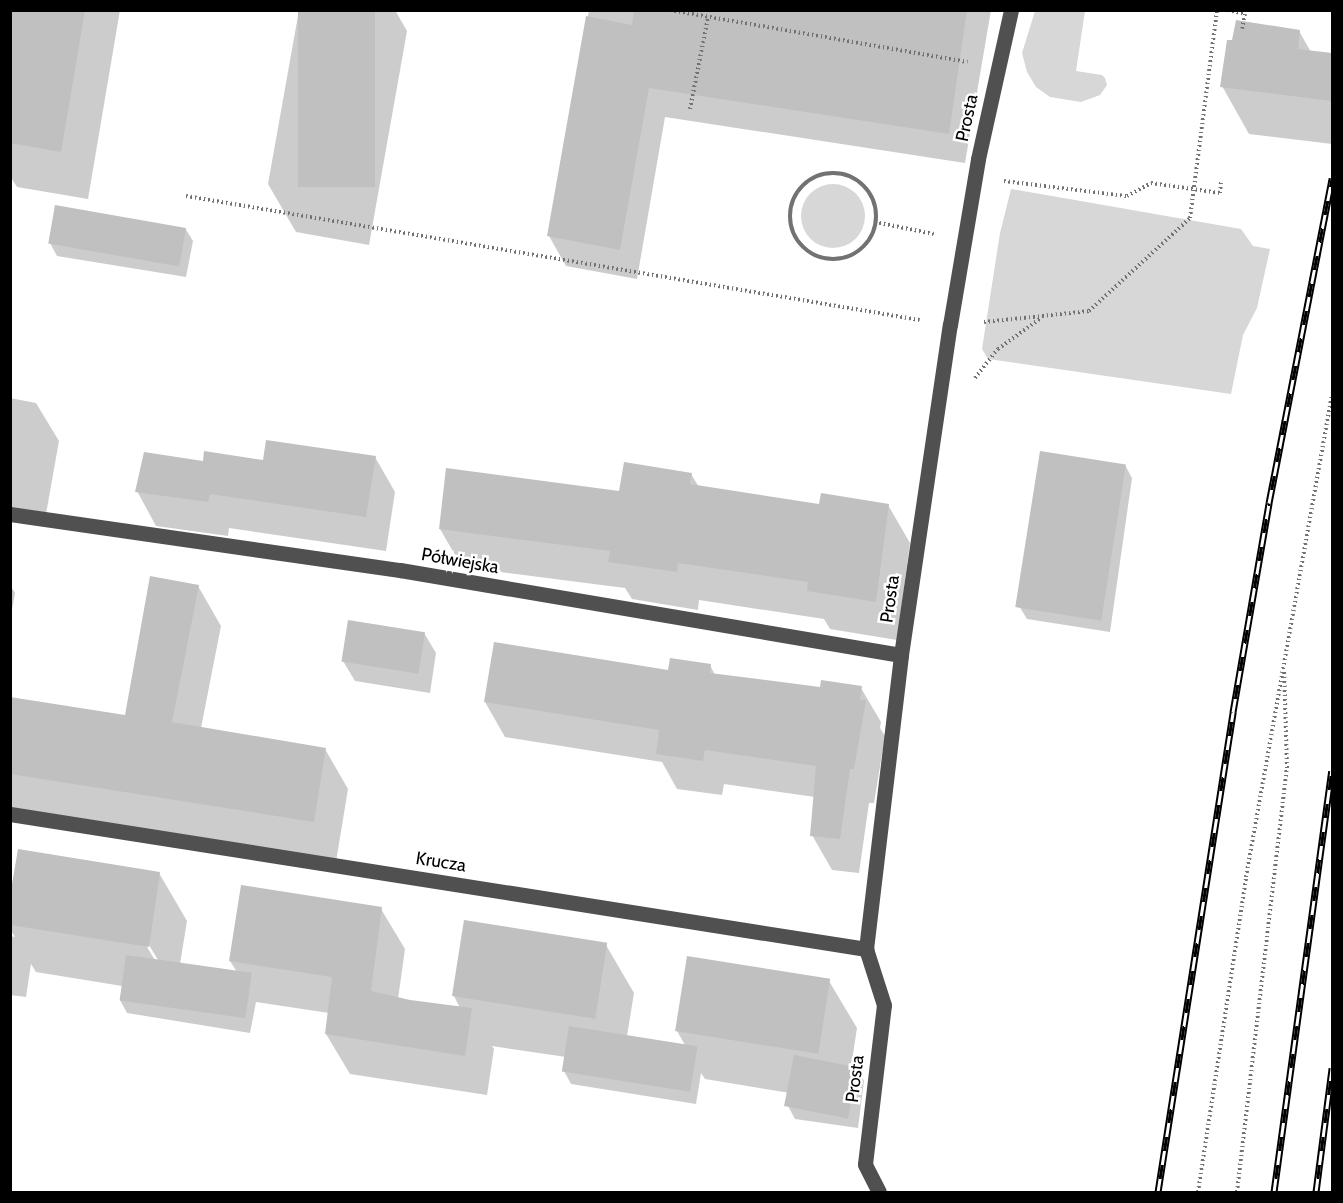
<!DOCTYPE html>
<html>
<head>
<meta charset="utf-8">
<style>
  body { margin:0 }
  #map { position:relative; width:1343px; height:1203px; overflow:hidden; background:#fff; font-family:Cabin,sans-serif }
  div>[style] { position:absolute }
  .green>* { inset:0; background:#d7d7d7 }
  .round { border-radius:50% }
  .shadow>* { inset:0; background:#0003 }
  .building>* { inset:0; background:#c0c0c0; transform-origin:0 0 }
  .path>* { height:4px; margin-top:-2px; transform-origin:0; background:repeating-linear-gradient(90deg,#727272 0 1.5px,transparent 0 4.5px) }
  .path>.ring { margin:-2px; padding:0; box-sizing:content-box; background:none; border:4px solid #727272; border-radius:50% }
  .minor>* { height:15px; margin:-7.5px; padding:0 7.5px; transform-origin:7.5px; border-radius:7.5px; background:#505050 }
  .rail>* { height:7px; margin-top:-3.5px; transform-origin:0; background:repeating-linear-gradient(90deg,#fff 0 14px,#000 0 28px); box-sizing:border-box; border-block:2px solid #000 }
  span { translate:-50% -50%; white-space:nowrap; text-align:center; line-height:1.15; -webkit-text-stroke:5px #fff; paint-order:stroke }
  .street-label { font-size:18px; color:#000 }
  .frame { position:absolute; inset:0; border:12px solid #000; pointer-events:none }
</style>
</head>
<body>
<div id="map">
  <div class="green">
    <i style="clip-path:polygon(1035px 11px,1085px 11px,1076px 71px,1102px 75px,1105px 78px,1107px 85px,1100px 95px,1081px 102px,1050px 97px,1036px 87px,1027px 72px,1022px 53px)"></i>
    <i class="round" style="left:801px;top:184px;width:64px;height:64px"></i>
    <i style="clip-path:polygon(1011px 189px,1241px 229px,1253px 246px,1270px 249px,1257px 308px,1243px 335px,1231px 394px,988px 359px,982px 349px,1000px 233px)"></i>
  </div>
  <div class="shadow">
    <i style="clip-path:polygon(11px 10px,120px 10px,88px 199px,17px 187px,10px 176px)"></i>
    <i style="clip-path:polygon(299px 10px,395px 10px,407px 31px,369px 245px,296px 232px,268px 184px)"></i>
    <i style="clip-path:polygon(589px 10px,991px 10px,965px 163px,665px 117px,637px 279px,566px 266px,549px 236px)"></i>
    <i style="clip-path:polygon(1299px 31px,1311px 52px,1332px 55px,1332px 144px,1249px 134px,1222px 86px)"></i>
    <i style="clip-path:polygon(185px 228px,193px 241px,186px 277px,57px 256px,50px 243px)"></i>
    <i style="clip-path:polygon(10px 398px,36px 403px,59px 441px,46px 514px,10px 509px)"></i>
    <i style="clip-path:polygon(375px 457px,395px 492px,386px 551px,229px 528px,228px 536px,156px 526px,137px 491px,204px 463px)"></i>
    <i style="clip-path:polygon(1125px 465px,1132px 478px,1110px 632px,1027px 619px,1019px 606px)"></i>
    <i style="clip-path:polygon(691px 474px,699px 487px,820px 506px,888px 505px,910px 543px,897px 640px,830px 629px,824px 619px,699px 600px,698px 610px,632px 599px,625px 588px,462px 567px,440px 529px,620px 492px)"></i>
    <i style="clip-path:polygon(10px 585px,15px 593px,10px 621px)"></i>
    <i style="clip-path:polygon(198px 586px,221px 626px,201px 728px,325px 749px,348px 789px,336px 862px,10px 810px,10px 699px,126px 717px)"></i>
    <i style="clip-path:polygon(424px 633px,436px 653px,430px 693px,355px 681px,343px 661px)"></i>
    <i style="clip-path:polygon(710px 665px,715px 675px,822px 688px,861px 688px,881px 722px,880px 728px,885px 736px,874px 803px,869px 803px,859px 873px,832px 870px,812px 835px,815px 797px,724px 784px,722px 795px,677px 789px,662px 762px,505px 737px,485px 702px)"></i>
    <i style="clip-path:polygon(evenodd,159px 873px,187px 921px,180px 964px,237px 972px,230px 961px,381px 909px,405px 949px,398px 999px,460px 1008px,454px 996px,606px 945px,634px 993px,627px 1036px,685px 1045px,677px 1031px,829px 981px,857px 1028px,851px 1067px,857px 1068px,864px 1081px,858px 1128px,795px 1119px,788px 1106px,790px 1093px,705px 1079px,701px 1073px,696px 1104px,571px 1084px,564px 1071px,566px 1057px,492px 1046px,494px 1049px,487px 1095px,350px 1074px,326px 1034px,329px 1013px,256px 1002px,250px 1033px,127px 1013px,120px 1000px,122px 986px,36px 972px,31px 964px,26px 997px,10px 995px,10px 936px,15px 937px,10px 929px,10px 906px,159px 873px,146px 940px,158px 960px,155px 960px,144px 942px,146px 940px)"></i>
  </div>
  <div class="building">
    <i style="clip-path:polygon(10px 10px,85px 10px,61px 152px,10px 143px)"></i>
    <i style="left:298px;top:10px;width:77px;height:177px"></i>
    <i style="clip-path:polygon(634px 10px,967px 10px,949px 134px,649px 88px,620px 250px,547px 236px,586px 16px,632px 25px)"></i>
    <i style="clip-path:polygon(1236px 20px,1300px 30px,1298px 49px,1332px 53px,1332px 101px,1220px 87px,1227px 40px,1232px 40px)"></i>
    <i style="left:55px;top:205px;width:133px;height:39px;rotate:10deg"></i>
    <i style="clip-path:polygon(266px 440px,376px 456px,366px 517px,210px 494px,208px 502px,135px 492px,144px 452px,203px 461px,204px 451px,263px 460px)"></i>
    <i style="left:1040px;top:451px;width:87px;height:158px;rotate:9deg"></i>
    <i style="clip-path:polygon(624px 462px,692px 473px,690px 484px,819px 504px,821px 493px,889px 504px,876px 602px,807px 591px,808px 582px,678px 563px,677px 572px,608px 562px,610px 551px,439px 529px,446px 468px,619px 491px)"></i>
    <i style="clip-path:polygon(150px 576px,199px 585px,172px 722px,326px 748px,314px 822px,10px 774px,10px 697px,125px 715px)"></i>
    <i style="left:348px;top:620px;width:78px;height:42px;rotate:9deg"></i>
    <i style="clip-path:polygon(494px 642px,668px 670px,670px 658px,711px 664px,710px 673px,820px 687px,821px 680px,862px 686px,860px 700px,866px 700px,854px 769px,850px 769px,840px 839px,810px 836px,816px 766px,705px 750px,703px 761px,656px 754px,659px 730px,484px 702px)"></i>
    <i style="clip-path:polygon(18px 849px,160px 872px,149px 947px,10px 925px,10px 896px)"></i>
    <i style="clip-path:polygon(241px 885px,382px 907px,371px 991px,410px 1000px,472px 1008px,465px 1056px,325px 1034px,332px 977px,229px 961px)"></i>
    <i style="left:464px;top:920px;width:145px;height:77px;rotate:9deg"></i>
    <i style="left:126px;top:955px;width:127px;height:46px;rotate:8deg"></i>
    <i style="left:687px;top:956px;width:145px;height:76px;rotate:9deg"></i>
    <i style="left:569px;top:1026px;width:130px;height:46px;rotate:9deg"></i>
    <i style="left:794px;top:1055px;width:65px;height:52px;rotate:11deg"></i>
  </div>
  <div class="path">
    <i style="left:670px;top:10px;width:302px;rotate:9.9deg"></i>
    <i style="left:1228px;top:10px;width:17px;rotate:13deg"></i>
    <i style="left:1245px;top:14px;width:15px;rotate:101deg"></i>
    <i style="left:690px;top:109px;width:94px;rotate:-78.9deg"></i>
    <i class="ring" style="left:790px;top:173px;width:82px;height:82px"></i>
    <i style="left:1004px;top:181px;width:124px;rotate:7deg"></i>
    <i style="left:1127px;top:196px;width:27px;rotate:-28deg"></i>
    <i style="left:1151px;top:183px;width:70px;rotate:8.2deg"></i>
    <i style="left:1220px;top:193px;width:11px;rotate:-85deg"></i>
    <i style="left:186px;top:196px;width:744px;rotate:9.59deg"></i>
    <i style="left:875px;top:222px;width:60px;rotate:11.5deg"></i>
    <i style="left:984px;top:322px;width:106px;rotate:-6deg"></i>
    <i style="left:1089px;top:311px;width:137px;rotate:-42.6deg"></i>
    <i style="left:1190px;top:218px;width:210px;rotate:-82.6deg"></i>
    <i style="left:975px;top:378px;width:37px;rotate:-52deg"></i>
    <i style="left:998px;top:349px;width:54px;rotate:-36deg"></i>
    <i style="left:1198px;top:1192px;width:319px;rotate:-81.3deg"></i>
    <i style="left:1246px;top:877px;width:489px;rotate:-79.9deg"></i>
    <i style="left:1237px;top:1192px;width:427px;rotate:-83.3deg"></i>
    <i style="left:1287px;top:768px;width:99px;rotate:-91.7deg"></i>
  </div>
  <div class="minor">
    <i style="left:10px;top:514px;width:394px;rotate:8.2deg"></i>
    <i style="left:400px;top:570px;width:508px;rotate:9.63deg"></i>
    <i style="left:10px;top:814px;width:867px;rotate:8.96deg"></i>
    <i style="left:879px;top:1192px;width:31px;rotate:-117deg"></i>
    <i style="left:865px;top:1164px;width:160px;rotate:-83.2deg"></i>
    <i style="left:884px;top:1005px;width:59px;rotate:-107.8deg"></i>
    <i style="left:866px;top:949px;width:296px;rotate:-83.2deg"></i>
    <i style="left:901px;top:655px;width:334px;rotate:-81.6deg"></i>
    <i style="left:950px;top:325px;width:168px;rotate:-80.4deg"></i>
    <i style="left:978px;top:159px;width:153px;rotate:-77.5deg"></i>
  </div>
  <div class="rail">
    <i style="left:1158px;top:1192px;width:486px;rotate:-81.1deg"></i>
    <i style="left:1233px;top:712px;width:212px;rotate:-80.2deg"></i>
    <i style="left:1269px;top:503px;width:331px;rotate:-79deg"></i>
    <i style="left:1274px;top:1192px;width:425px;rotate:-82.2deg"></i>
    <i style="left:1316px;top:1192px;width:125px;rotate:-82.6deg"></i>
  </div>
  <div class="street-label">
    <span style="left:967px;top:118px;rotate:-78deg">Prosta</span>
    <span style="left:460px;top:561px;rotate:10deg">Półwiejska</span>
    <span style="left:890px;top:599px;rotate:-82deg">Prosta</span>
    <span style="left:441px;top:862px;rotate:9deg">Krucza</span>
    <span style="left:855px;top:1079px;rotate:-83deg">Prosta</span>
  </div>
  <div class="frame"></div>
</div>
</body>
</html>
